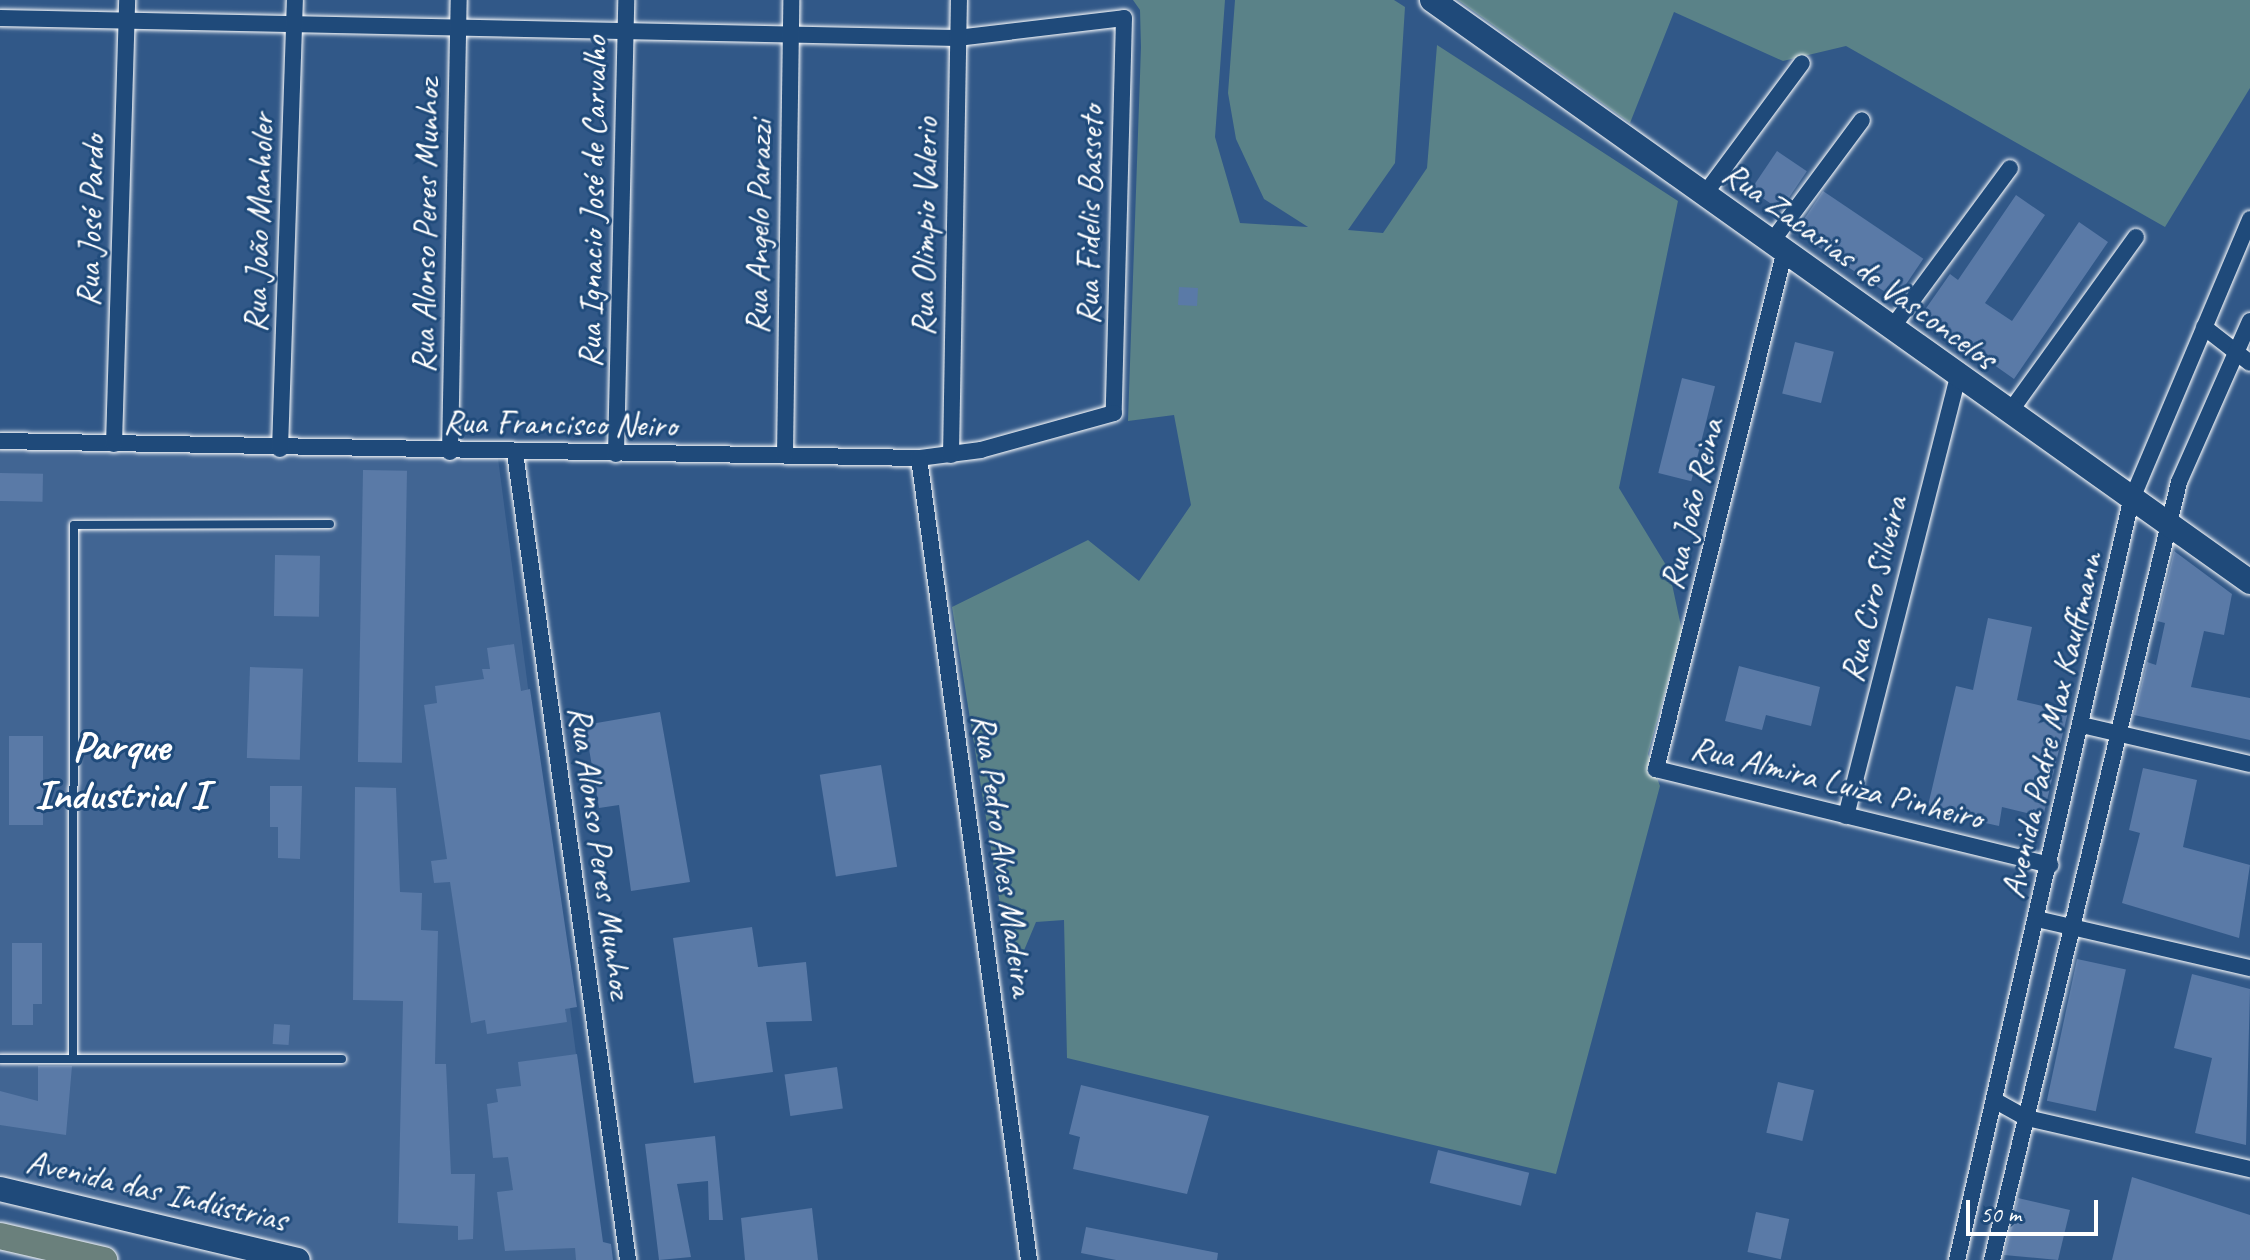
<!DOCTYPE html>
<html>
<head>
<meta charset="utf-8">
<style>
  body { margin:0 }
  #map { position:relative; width:2250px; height:1260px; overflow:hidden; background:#315888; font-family:Caveat,sans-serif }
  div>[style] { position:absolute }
  .built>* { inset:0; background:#416593 }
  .green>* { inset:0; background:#5a8288 }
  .building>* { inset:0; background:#5a7aa7; transform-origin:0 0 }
  .roads { filter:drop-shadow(0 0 2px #fff) drop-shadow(0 0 2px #fff) }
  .lane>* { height:8px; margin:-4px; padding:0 4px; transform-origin:4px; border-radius:4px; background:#1f4a7a }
  .street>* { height:16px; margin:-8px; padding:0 8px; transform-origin:8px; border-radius:8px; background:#1f4a7a }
  .secondary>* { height:24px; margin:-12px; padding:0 12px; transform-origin:12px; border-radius:12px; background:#1f4a7a }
  .primary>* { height:26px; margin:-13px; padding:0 13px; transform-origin:13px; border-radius:13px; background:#6a807c }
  span { translate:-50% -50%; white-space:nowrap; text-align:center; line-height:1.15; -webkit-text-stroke:6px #1f4a7a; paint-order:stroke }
  .street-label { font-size:34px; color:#fff }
  .district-label { font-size:42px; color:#fff; font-weight:700 }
  .scale { position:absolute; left:1966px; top:1200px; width:132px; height:36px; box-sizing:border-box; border:4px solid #fff; border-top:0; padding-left:10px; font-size:24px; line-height:28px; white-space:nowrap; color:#fff; -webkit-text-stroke:6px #1f4a7a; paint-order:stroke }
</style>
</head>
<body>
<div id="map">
  <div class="built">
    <i style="clip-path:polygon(0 439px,497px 451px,603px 1260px,267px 1260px,0 1198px)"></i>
  </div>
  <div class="green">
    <i style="clip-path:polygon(1133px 0,1225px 0,1215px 137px,1240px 223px,1308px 227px,1264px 199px,1236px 139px,1228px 93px,1235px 0,1394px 0,1405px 7px,1395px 163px,1348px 230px,1383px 233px,1427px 168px,1437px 45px,1678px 201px,1619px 488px,1669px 570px,1682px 631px,1648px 754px,1660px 786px,1556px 1174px,1067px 1058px,1064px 920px,1036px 922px,1012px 979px,952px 607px,1088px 540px,1139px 581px,1191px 505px,1174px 415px,1128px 421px,1141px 47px,1140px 10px)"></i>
    <i style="clip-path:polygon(1458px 0,2250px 0,2250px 88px,2165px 227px,1846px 46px,1783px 61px,1674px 12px,1630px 123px)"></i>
  </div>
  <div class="building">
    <i style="left:1777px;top:151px;width:36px;height:47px;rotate:34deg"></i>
    <i style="left:1823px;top:191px;width:121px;height:49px;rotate:34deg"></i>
    <i style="clip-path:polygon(2016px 195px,2045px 215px,1985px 303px,2012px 321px,2079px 222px,2108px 242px,2014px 379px,1922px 314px,1950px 274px,1958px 280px)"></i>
    <i style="left:1179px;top:287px;width:19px;height:18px;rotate:3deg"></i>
    <i style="left:1795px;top:342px;width:40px;height:53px;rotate:14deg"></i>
    <i style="left:1682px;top:378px;width:34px;height:98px;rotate:14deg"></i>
    <i style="left:363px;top:470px;width:44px;height:292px;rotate:1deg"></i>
    <i style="left:0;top:473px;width:43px;height:28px;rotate:1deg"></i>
    <i style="clip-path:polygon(2174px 551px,2232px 594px,2224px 635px,2204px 631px,2191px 687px,2250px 698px,2250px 740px,2134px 715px,2147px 662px,2156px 665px,2165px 623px,2157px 621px)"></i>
    <i style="left:275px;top:555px;width:45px;height:61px;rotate:1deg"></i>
    <i style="clip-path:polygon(1988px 618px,2032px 627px,2017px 700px,2068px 712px,2043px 817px,2002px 807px,1999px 826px,1927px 810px,1956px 686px,1973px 690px)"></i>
    <i style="clip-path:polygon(514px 644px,521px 691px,530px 689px,577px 1007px,565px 1009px,567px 1022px,487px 1034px,485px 1020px,471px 1023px,450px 882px,434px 883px,431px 861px,447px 859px,424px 705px,437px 703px,435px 686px,484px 679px,482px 669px,490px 669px,487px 648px)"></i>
    <i style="clip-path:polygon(1739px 666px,1820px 687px,1811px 726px,1766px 715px,1762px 730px,1725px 721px)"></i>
    <i style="left:250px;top:667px;width:53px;height:91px;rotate:2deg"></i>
    <i style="clip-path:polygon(660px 712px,690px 882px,631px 891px,619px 805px,599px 808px,585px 725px)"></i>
    <i style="left:9px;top:736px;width:34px;height:89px"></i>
    <i style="left:881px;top:765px;width:103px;height:62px;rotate:81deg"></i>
    <i style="clip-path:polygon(2143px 768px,2197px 780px,2183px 847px,2250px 865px,2239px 938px,2122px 903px,2140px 833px,2129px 830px)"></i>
    <i style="clip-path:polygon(270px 786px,302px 786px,300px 859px,278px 858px,278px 827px,270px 827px)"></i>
    <i style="clip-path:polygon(355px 787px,396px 788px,400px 892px,422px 893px,421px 930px,438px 931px,435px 1064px,446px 1064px,451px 1174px,475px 1174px,473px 1239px,458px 1240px,458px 1226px,398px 1223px,403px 1001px,353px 1000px)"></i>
    <i style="clip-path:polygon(752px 927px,758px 967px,806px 962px,812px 1021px,766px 1022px,773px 1072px,694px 1083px,673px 938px)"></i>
    <i style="clip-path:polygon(12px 943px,42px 943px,42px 1004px,33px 1004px,33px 1025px,12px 1025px)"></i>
    <i style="left:2077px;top:959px;width:50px;height:145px;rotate:12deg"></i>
    <i style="clip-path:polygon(2192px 974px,2250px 989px,2246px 1145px,2195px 1133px,2212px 1058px,2174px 1048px)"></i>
    <i style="left:274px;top:1024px;width:16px;height:20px;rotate:4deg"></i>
    <i style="clip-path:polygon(577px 1054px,603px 1242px,611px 1244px,613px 1260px,576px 1260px,575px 1248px,505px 1251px,497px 1192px,513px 1190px,508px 1157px,493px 1158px,487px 1104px,498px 1102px,496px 1089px,521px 1086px,518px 1062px)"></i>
    <i style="clip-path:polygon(38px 1066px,72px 1066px,66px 1135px,0 1125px,0 1091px,38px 1101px)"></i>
    <i style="left:837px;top:1067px;width:42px;height:53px;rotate:82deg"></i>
    <i style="left:1778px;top:1082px;width:37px;height:52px;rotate:13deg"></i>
    <i style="clip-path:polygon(1081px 1085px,1209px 1116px,1187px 1194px,1073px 1169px,1080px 1137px,1069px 1134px)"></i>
    <i style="clip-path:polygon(715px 1136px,723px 1220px,709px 1220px,708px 1181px,677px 1184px,691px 1257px,659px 1260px,645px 1144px)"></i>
    <i style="left:1438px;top:1150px;width:94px;height:34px;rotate:14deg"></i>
    <i style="clip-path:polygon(2132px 1177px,2250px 1215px,2250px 1260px,2112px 1260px)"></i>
    <i style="clip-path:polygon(2018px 1198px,2070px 1210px,2058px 1260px,2004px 1255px)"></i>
    <i style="clip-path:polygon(812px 1208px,818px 1260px,745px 1260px,741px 1218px)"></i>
    <i style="left:1756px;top:1212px;width:34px;height:41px;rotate:12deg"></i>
    <i style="clip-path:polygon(1086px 1227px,1218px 1253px,1217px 1260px,1116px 1260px,1081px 1253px)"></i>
  </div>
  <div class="roads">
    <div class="lane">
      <i style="left:73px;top:1057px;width:532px;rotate:-89.89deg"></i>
      <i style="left:74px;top:525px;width:256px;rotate:-0.2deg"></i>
      <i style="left:0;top:1059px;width:342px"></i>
    </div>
    <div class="street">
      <i style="left:0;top:18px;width:957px;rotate:1.2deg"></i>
      <i style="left:957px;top:38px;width:168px;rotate:-6.8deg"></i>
      <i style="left:1124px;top:18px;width:395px;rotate:91.5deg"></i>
      <i style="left:1114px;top:413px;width:138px;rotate:164.5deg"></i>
      <i style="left:981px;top:450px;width:63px;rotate:172.6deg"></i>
      <i style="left:919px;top:458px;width:919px;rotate:-178.94deg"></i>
      <i style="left:1704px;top:195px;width:164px;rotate:-53.4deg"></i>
      <i style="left:1770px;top:244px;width:154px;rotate:-53.4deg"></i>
      <i style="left:1784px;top:254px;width:531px;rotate:103.96deg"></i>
      <i style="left:1656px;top:769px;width:406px;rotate:13.7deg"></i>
      <i style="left:2204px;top:327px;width:58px;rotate:38deg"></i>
      <i style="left:1891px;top:329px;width:200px;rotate:-53.5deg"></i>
      <i style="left:2009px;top:413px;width:217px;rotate:-54.2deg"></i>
      <i style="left:114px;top:444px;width:444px;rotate:-88.3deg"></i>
      <i style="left:280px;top:449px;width:449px;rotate:-88.1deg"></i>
      <i style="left:450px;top:452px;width:452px;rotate:-88.9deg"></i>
      <i style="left:515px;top:453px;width:815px;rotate:82.03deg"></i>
      <i style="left:616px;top:454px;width:454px;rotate:-88.7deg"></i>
      <i style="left:785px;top:455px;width:455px;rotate:-89.2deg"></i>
      <i style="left:951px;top:455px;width:455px;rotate:-89deg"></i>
      <i style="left:919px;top:458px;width:810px;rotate:82.19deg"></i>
      <i style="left:2082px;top:725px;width:172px;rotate:13.1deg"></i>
      <i style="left:1846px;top:816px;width:453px;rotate:-75.7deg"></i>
      <i style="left:2037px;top:919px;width:219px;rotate:13deg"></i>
      <i style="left:1994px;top:1100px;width:38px;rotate:29deg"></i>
      <i style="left:2027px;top:1118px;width:229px;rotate:12.9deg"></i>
      <i style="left:1957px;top:1260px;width:779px;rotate:-77.09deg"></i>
      <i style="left:2131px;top:501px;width:306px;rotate:-67.1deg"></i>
      <i style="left:1992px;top:1260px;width:800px;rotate:-76.48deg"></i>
      <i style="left:2179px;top:482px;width:176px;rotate:-66.2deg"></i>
    </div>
    <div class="secondary">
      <i style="left:1432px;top:0;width:1004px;rotate:35.43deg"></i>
      <i style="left:0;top:1189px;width:306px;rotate:13.4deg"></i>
    </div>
    <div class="primary">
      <i style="left:0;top:1236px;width:107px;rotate:13deg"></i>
    </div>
  </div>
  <div class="street-label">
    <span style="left:592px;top:202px;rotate:-89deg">Rua Ignacio José de Carvalho</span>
    <span style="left:1089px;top:215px;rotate:-89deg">Rua Fidelis Basseto</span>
    <span style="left:90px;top:221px;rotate:-88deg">Rua José Pardo</span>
    <span style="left:258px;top:223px;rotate:-88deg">Rua João Manholer</span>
    <span style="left:425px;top:226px;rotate:-89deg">Rua Alonso Peres Munhoz</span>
    <span style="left:758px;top:227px;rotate:-89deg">Rua Angelo Parazzi</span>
    <span style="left:924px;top:227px;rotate:-89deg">Rua Olimpio Valerio</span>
    <span style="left:1860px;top:265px;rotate:36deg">Rua Zacarias de Vasconcelos</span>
    <span style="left:560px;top:423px;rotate:1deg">Rua Francisco Neiro</span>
    <span style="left:1691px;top:504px;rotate:-76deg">Rua João Reina</span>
    <span style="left:1873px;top:589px;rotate:-76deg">Rua Ciro Silveira</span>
    <span style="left:2051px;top:725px;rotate:-77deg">Avenida Padre Max Kauffmann</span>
    <span style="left:1837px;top:782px;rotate:14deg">Rua Almira Luiza Pinheiro</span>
    <span style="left:601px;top:852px;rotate:82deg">Rua Alonso Peres Munhoz</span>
    <span style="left:1004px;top:855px;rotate:82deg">Rua Pedro Alves Madeira</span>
    <span style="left:157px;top:1190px;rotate:13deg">Avenida das Indústrias</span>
  </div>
  <div class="district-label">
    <span style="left:121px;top:771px">Parque<br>Industrial I</span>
  </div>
  <div class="scale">50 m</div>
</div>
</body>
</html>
